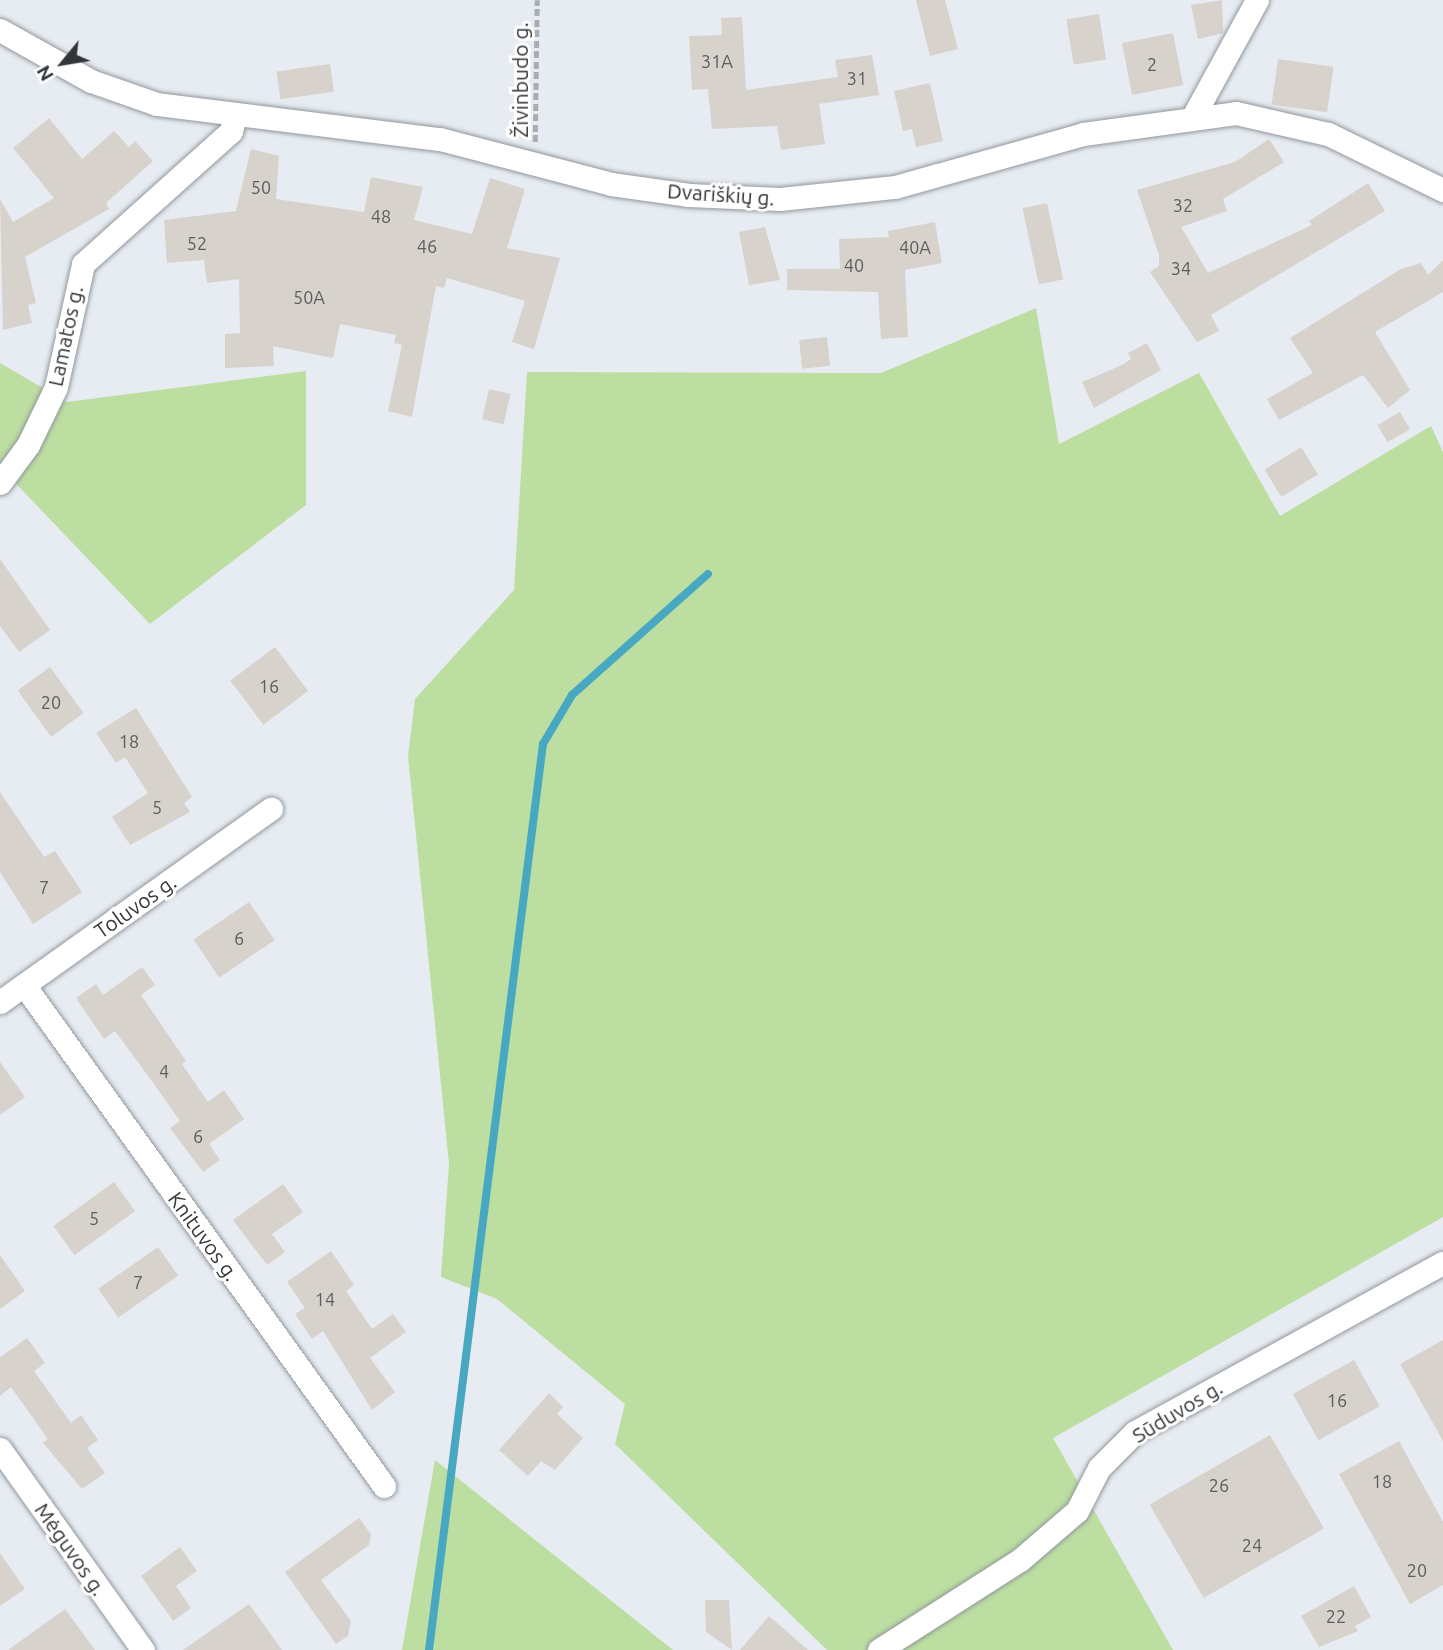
<!DOCTYPE html>
<html>
<head>
<meta charset="utf-8">
<style>
  body { margin:0 }
  #map { position:relative; width:1443px; height:1650px; overflow:hidden; background:#e6ecf1; font-family:Ubuntu,sans-serif }
  div>[style] { position:absolute }
  .green>* { inset:0; background:#bcdfa1 }
  .stream>* { height:8px; margin:-4px; padding:0 4px; transform-origin:4px; border-radius:4px; background:#48a8c1 }
  .building>* { inset:0; background:#d8d2cd; transform-origin:0 0 }
  .path>* { height:4.5px; margin-top:-2.25px; transform-origin:0; background:repeating-linear-gradient(90deg,#a8adb1 0 7px,transparent 0 10.5px) }
  .roads { filter:drop-shadow(0 0 2px #92979c) drop-shadow(0 0 2px #92979c) }
  .minor>* { height:23px; margin:-11.5px; padding:0 11.5px; transform-origin:11.5px; border-radius:11.5px; background:#fff }
  span { translate:-50% -50%; white-space:nowrap; text-align:center; line-height:1.15; -webkit-text-stroke:6px #fff; paint-order:stroke }
  .number-label { font-size:18px; color:#5c5d5d }
  .number-label span { -webkit-text-stroke-width:0 }
  .street-label { font-size:21px; color:#333638 }
  .north { position:absolute; left:28px; top:28px; width:70px; height:70px; -webkit-text-stroke:5px #fff; paint-order:stroke; rotate:240deg; font-size:19px; font-weight:700; line-height:28px; text-align:center; color:#333638 }
  .north::after { content:''; display:block; margin:auto; width:24px; height:32px; background:#333638; clip-path:polygon(50% 0,100% 100%,50% 72%,0 100%) }
</style>
</head>
<body>
<div id="map">
  <div class="green">
    <i style="clip-path:polygon(1036px 308px,1059px 444px,1199px 373px,1280px 516px,1431px 426px,1443px 452px,1443px 1217px,1053px 1438px,1173px 1650px,827px 1650px,615px 1444px,625px 1404px,497px 1299px,441px 1277px,449px 1164px,408px 756px,415px 699px,514px 590px,527px 372px,881px 373px)"></i>
    <i style="clip-path:polygon(0 363px,67px 402px,306px 371px,306px 505px,150px 624px,0 467px)"></i>
    <i style="clip-path:polygon(435px 1460px,673px 1650px,402px 1650px)"></i>
  </div>
  <div class="stream">
    <i style="left:429px;top:1650px;width:913px;rotate:-82.83deg"></i>
    <i style="left:543px;top:744px;width:57px;rotate:-59.4deg"></i>
    <i style="left:572px;top:695px;width:182px;rotate:-41.7deg"></i>
  </div>
  <div class="building">
    <i style="clip-path:polygon(916px 0,945px 0,958px 49px,930px 56px)"></i>
    <i style="clip-path:polygon(1222px 0,1223px 33px,1198px 39px,1191px 5px)"></i>
    <i style="left:1099px;top:14px;width:46px;height:33px;rotate:81deg"></i>
    <i style="clip-path:polygon(742px 17px,746px 90px,838px 77px,835px 60px,872px 55px,879px 95px,819px 104px,825px 144px,781px 150px,777px 126px,712px 129px,708px 89px,692px 90px,689px 36px,722px 35px,721px 18px)"></i>
    <i style="left:1173px;top:33px;width:53px;height:52px;rotate:79deg"></i>
    <i style="left:1278px;top:59px;width:56px;height:46px;rotate:8deg"></i>
    <i style="left:330px;top:64px;width:28px;height:54px;rotate:82deg"></i>
    <i style="clip-path:polygon(930px 83px,943px 141px,916px 147px,912px 129px,903px 131px,894px 91px)"></i>
    <i style="clip-path:polygon(49px 118px,82px 159px,114px 131px,129px 147px,135px 141px,153px 161px,106px 203px,109px 209px,25px 257px,36px 303px,28px 305px,32px 323px,3px 330px,0 199px,13px 222px,54px 198px,13px 148px)"></i>
    <i style="clip-path:polygon(1269px 139px,1284px 162px,1223px 199px,1227px 211px,1181px 227px,1208px 273px,1312px 225px,1309px 221px,1368px 183px,1385px 211px,1211px 315px,1219px 331px,1197px 342px,1150px 272px,1159px 266px,1159px 255px,1137px 190px,1235px 162px)"></i>
    <i style="clip-path:polygon(251px 149px,279px 156px,276px 199px,364px 212px,371px 177px,423px 187px,414px 220px,472px 234px,490px 178px,525px 189px,507px 248px,560px 258px,534px 349px,512px 342px,525px 301px,447px 278px,444px 288px,436px 286px,412px 417px,388px 411px,402px 345px,394px 343px,396px 335px,340px 324px,333px 358px,273px 346px,274px 366px,225px 368px,225px 334px,240px 333px,239px 279px,207px 283px,204px 260px,167px 263px,164px 220px,236px 211px)"></i>
    <i style="left:1047px;top:203px;width:78px;height:25px;rotate:78deg"></i>
    <i style="clip-path:polygon(935px 222px,942px 263px,905px 270px,908px 337px,881px 339px,878px 292px,787px 290px,787px 269px,840px 269px,839px 239px,889px 237px,888px 231px)"></i>
    <i style="clip-path:polygon(765px 227px,780px 280px,749px 285px,739px 232px)"></i>
    <i style="clip-path:polygon(1443px 260px,1443px 292px,1375px 332px,1410px 390px,1388px 408px,1363px 375px,1279px 420px,1267px 399px,1313px 373px,1290px 338px,1401px 269px,1421px 263px,1428px 275px)"></i>
    <i style="left:827px;top:337px;width:29px;height:28px;rotate:84deg"></i>
    <i style="clip-path:polygon(1147px 343px,1161px 370px,1094px 408px,1082px 382px,1122px 365px,1131px 359px,1128px 353px)"></i>
    <i style="left:489px;top:389px;width:22px;height:31px;rotate:13deg"></i>
    <i style="left:1400px;top:412px;width:20px;height:26px;rotate:60deg"></i>
    <i style="left:1301px;top:447px;width:32px;height:43px;rotate:58deg"></i>
    <i style="clip-path:polygon(0 559px,50px 630px,19px 652px,0 626px)"></i>
    <i style="left:275px;top:647px;width:55px;height:56px;rotate:53deg"></i>
    <i style="left:50px;top:667px;width:57px;height:40px;rotate:54deg"></i>
    <i style="clip-path:polygon(136px 708px,192px 797px,184px 803px,190px 812px,130px 845px,112px 817px,148px 793px,125px 757px,116px 763px,96px 733px)"></i>
    <i style="clip-path:polygon(0 792px,44px 857px,55px 851px,82px 892px,33px 924px,0 872px)"></i>
    <i style="left:249px;top:902px;width:46px;height:67px;rotate:56deg"></i>
    <i style="clip-path:polygon(142px 967px,155px 985px,141px 995px,186px 1061px,182px 1064px,208px 1102px,224px 1090px,244px 1119px,209px 1144px,220px 1160px,203px 1172px,170px 1128px,180px 1121px,154px 1084px,115px 1031px,104px 1039px,76px 998px,96px 984px,103px 995px)"></i>
    <i style="clip-path:polygon(0 1062px,25px 1097px,0 1115px)"></i>
    <i style="left:114px;top:1182px;width:36px;height:75px;rotate:54deg"></i>
    <i style="clip-path:polygon(283px 1184px,303px 1212px,272px 1234px,285px 1252px,267px 1265px,233px 1220px)"></i>
    <i style="left:158px;top:1247px;width:35px;height:73px;rotate:55deg"></i>
    <i style="clip-path:polygon(331px 1251px,354px 1285px,346px 1291px,372px 1329px,393px 1314px,406px 1332px,370px 1358px,395px 1392px,372px 1410px,323px 1331px,312px 1339px,295px 1314px,305px 1308px,287px 1282px)"></i>
    <i style="clip-path:polygon(0 1255px,25px 1291px,0 1309px)"></i>
    <i style="clip-path:polygon(27px 1338px,45px 1363px,34px 1371px,71px 1423px,81px 1415px,98px 1440px,87px 1448px,105px 1473px,82px 1489px,43px 1443px,48px 1439px,11px 1387px,0 1396px,0 1357px)"></i>
    <i style="clip-path:polygon(1443px 1340px,1443px 1441px,1400px 1364px)"></i>
    <i style="left:1354px;top:1360px;width:53px;height:70px;rotate:61deg"></i>
    <i style="clip-path:polygon(549px 1393px,563px 1407px,557px 1414px,583px 1438px,555px 1470px,541px 1461px,528px 1476px,499px 1450px)"></i>
    <i style="left:1270px;top:1435px;width:108px;height:139px;rotate:60deg"></i>
    <i style="clip-path:polygon(1399px 1441px,1443px 1522px,1443px 1585px,1410px 1604px,1339px 1474px)"></i>
    <i style="clip-path:polygon(359px 1518px,371px 1534px,369px 1545px,321px 1580px,351px 1621px,348px 1636px,336px 1644px,285px 1572px)"></i>
    <i style="clip-path:polygon(180px 1547px,197px 1571px,176px 1586px,191px 1608px,173px 1621px,141px 1576px)"></i>
    <i style="clip-path:polygon(0 1553px,25px 1589px,0 1606px)"></i>
    <i style="clip-path:polygon(1354px 1586px,1371px 1617px,1355px 1626px,1358px 1631px,1319px 1647px,1301px 1616px)"></i>
    <i style="clip-path:polygon(705px 1600px,729px 1600px,732px 1650px,706px 1632px)"></i>
    <i style="clip-path:polygon(249px 1604px,282px 1650px,183px 1650px)"></i>
    <i style="clip-path:polygon(65px 1609px,95px 1650px,8px 1650px)"></i>
    <i style="clip-path:polygon(769px 1616px,808px 1650px,740px 1650px)"></i>
  </div>
  <div class="path">
    <i style="left:535px;top:142px;width:142px;rotate:-89.2deg"></i>
  </div>
  <div class="roads">
    <div class="minor">
      <i style="left:0;top:30px;width:104px;rotate:29.3deg"></i>
      <i style="left:91px;top:81px;width:70px;rotate:19.2deg"></i>
      <i style="left:157px;top:104px;width:285px;rotate:7.1deg"></i>
      <i style="left:440px;top:139px;width:177px;rotate:14.7deg"></i>
      <i style="left:611px;top:184px;width:79px;rotate:8deg"></i>
      <i style="left:689px;top:195px;width:91px;rotate:2.5deg"></i>
      <i style="left:780px;top:199px;width:116px;rotate:-6deg"></i>
      <i style="left:895px;top:187px;width:195px;rotate:-15.7deg"></i>
      <i style="left:1083px;top:134px;width:154px;rotate:-7.8deg"></i>
      <i style="left:1236px;top:113px;width:94px;rotate:12.9deg"></i>
      <i style="left:1328px;top:134px;width:128px;rotate:26deg"></i>
      <i style="left:1194px;top:115px;width:131px;rotate:-61.3deg"></i>
      <i style="left:0;top:483px;width:47px;rotate:-53.6deg"></i>
      <i style="left:28px;top:445px;width:64px;rotate:-64.2deg"></i>
      <i style="left:56px;top:387px;width:126px;rotate:-77.6deg"></i>
      <i style="left:83px;top:264px;width:199px;rotate:-41.9deg"></i>
      <i style="left:231px;top:131px;width:15px;rotate:-74deg"></i>
      <i style="left:24px;top:985px;width:617px;rotate:54.3deg"></i>
      <i style="left:0;top:1002px;width:333px;rotate:-35.5deg"></i>
      <i style="left:0;top:1449px;width:247px;rotate:54.6deg"></i>
      <i style="left:879px;top:1650px;width:167px;rotate:-32.6deg"></i>
      <i style="left:1020px;top:1560px;width:75px;rotate:-40.7deg"></i>
      <i style="left:1077px;top:1511px;width:48px;rotate:-62.9deg"></i>
      <i style="left:1099px;top:1468px;width:51px;rotate:-45deg"></i>
      <i style="left:1135px;top:1432px;width:351px;rotate:-28.8deg"></i>
    </div>
  </div>
  <div class="number-label">
    <span style="left:717px;top:61px">31A</span>
    <span style="left:1152px;top:64px">2</span>
    <span style="left:857px;top:78px">31</span>
    <span style="left:261px;top:187px">50</span>
    <span style="left:1183px;top:205px">32</span>
    <span style="left:381px;top:216px">48</span>
    <span style="left:197px;top:243px">52</span>
    <span style="left:427px;top:246px">46</span>
    <span style="left:915px;top:247px">40A</span>
    <span style="left:854px;top:265px">40</span>
    <span style="left:1181px;top:268px">34</span>
    <span style="left:309px;top:297px">50A</span>
    <span style="left:269px;top:686px">16</span>
    <span style="left:51px;top:702px">20</span>
    <span style="left:129px;top:741px">18</span>
    <span style="left:157px;top:807px">5</span>
    <span style="left:44px;top:887px">7</span>
    <span style="left:239px;top:938px">6</span>
    <span style="left:164px;top:1071px">4</span>
    <span style="left:198px;top:1136px">6</span>
    <span style="left:94px;top:1218px">5</span>
    <span style="left:138px;top:1282px">7</span>
    <span style="left:325px;top:1299px">14</span>
    <span style="left:1337px;top:1400px">16</span>
    <span style="left:1382px;top:1481px">18</span>
    <span style="left:1219px;top:1485px">26</span>
    <span style="left:1252px;top:1545px">24</span>
    <span style="left:1417px;top:1570px">20</span>
    <span style="left:1336px;top:1616px">22</span>
  </div>
  <div class="street-label">
    <span style="left:520px;top:80px;rotate:-90deg">Živinbudo g.</span>
    <span style="left:721px;top:194px;rotate:4deg">Dvariškių g.</span>
    <span style="left:65px;top:336px;rotate:-78deg">Lamatos g.</span>
    <span style="left:135px;top:906px;rotate:-35deg">Toluvos g.</span>
    <span style="left:204px;top:1236px;rotate:54deg">Knituvos g.</span>
    <span style="left:1177px;top:1411px;rotate:-31deg">Sūduvos g.</span>
    <span style="left:71px;top:1549px;rotate:55deg">Mėguvos g.</span>
  </div>
  <div class="north">N</div>
</div>
</body>
</html>
